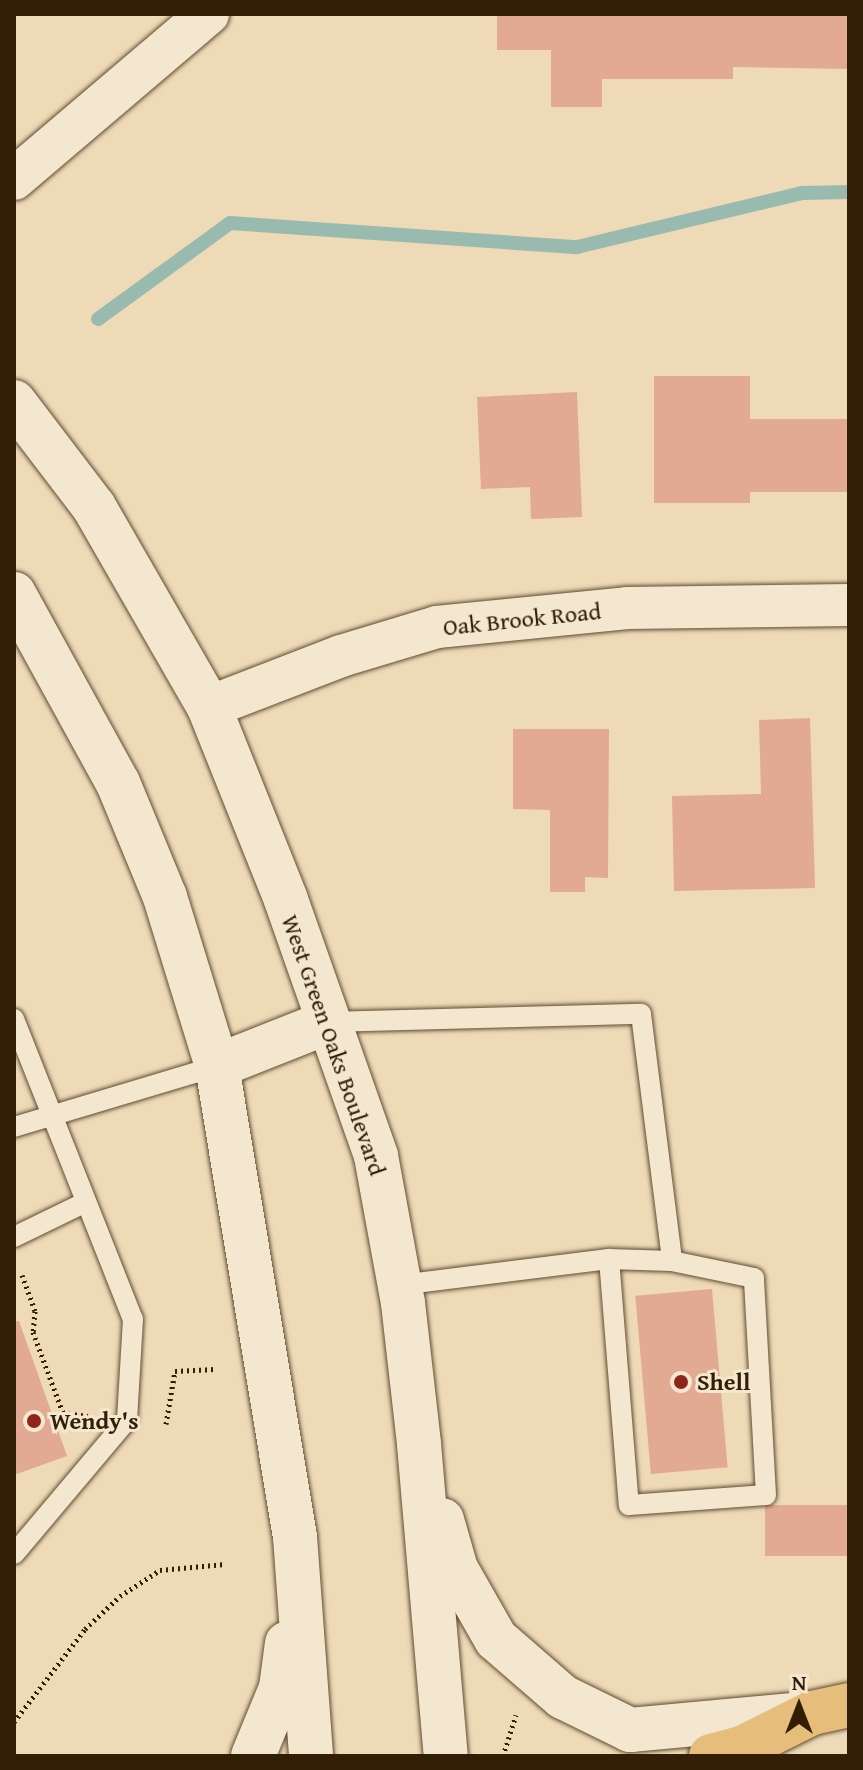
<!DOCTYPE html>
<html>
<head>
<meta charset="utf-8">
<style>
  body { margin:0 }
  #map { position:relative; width:863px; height:1770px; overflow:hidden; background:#eedab7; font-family:"Gentium Book Plus",serif }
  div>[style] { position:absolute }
  .stream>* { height:14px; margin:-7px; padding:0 7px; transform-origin:7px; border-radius:7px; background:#99bbaf }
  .building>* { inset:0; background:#e2a993; transform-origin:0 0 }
  .path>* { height:5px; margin-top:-2.5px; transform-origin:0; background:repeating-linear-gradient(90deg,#321e04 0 2px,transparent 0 6px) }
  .roads { filter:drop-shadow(0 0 2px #614d31) drop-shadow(0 0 2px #614d31) }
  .lane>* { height:20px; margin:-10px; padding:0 10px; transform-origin:10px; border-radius:10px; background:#f4e7d0 }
  .street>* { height:42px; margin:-21px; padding:0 21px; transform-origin:21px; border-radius:21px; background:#f4e7d0 }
  .secondary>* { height:44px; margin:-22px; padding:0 22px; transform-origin:22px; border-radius:22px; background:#f4e7d0 }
  .highway>* { height:44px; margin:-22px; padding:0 22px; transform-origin:22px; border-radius:22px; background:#e7bd7c }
  .dots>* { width:22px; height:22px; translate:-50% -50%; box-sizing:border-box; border:4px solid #f4e7d0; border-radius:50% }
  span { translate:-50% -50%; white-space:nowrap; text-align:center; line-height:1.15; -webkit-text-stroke:6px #f4e7d0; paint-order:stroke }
  .street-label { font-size:24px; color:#321e04 }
  .poi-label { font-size:24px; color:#321e04; font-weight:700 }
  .left { translate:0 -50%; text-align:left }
  .frame { position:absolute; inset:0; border:16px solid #321e04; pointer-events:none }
  .north { position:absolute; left:759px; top:1666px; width:80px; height:80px; -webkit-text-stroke:6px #f4e7d0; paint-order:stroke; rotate:0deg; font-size:22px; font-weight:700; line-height:32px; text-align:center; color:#321e04 }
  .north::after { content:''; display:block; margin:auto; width:28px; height:36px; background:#321e04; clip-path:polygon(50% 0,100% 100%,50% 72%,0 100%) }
</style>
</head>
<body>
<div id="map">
  <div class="stream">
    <i style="left:98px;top:319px;width:163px;rotate:-36deg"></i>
    <i style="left:230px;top:223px;width:348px;rotate:4deg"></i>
    <i style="left:577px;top:247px;width:231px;rotate:-13.5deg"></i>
    <i style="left:802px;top:193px;width:47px;rotate:-1.2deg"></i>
  </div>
  <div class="building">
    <i style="clip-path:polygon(497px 14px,849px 14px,849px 69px,733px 67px,733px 79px,602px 79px,602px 107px,551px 107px,551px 50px,497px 50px)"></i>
    <i style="clip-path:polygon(654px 376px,750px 376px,750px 419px,849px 419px,849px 492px,750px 492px,750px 503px,654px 503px)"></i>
    <i style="clip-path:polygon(577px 392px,582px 517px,531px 519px,530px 487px,481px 489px,477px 397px)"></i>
    <i style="clip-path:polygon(810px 718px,815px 888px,674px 891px,672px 796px,761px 794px,759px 720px)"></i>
    <i style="clip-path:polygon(513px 729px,609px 729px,608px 878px,585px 877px,585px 892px,550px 892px,550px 810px,513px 809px)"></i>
    <i style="left:712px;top:1289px;width:179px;height:77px;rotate:85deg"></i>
    <i style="clip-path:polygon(19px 1321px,67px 1456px,14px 1475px,14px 1322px)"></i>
    <i style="left:849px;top:1505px;width:51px;height:84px;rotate:90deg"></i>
  </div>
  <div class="path">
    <i style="left:22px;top:1275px;width:38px;rotate:70deg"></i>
    <i style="left:35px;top:1311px;width:21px;rotate:95deg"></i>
    <i style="left:33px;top:1332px;width:86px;rotate:69.7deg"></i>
    <i style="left:63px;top:1413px;width:25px;rotate:7deg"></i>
    <i style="left:166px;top:1424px;width:54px;rotate:-80.4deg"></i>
    <i style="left:175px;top:1371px;width:40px;rotate:-2.9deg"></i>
    <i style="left:14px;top:1722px;width:117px;rotate:-52.6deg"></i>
    <i style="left:85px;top:1629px;width:48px;rotate:-43.3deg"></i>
    <i style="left:120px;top:1596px;width:48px;rotate:-33deg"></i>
    <i style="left:160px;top:1570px;width:65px;rotate:-5.3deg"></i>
    <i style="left:503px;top:1756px;width:43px;rotate:-72.4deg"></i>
  </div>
  <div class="roads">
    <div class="lane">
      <i style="left:14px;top:1019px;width:323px;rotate:68.4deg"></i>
      <i style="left:133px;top:1319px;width:101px;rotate:93.4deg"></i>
      <i style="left:127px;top:1420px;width:175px;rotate:130.1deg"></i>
      <i style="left:328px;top:1022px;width:313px;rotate:-1.5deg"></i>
      <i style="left:641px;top:1014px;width:249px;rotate:82.8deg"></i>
      <i style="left:672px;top:1261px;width:63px;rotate:-178.2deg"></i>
      <i style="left:609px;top:1259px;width:210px;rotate:172.9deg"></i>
      <i style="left:14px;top:1127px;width:212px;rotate:-16.7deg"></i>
      <i style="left:14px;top:1237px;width:80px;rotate:-25.9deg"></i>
      <i style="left:609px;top:1259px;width:247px;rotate:85.4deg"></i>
      <i style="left:629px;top:1505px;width:137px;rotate:-4.2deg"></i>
      <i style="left:766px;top:1495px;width:217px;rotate:-93.2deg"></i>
      <i style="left:754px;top:1278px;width:84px;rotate:-168.3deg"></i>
    </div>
    <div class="street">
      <i style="left:14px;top:179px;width:255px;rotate:-40.4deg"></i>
      <i style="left:209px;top:707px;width:142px;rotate:-21.1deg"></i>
      <i style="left:341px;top:656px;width:100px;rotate:-16.8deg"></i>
      <i style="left:437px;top:627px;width:191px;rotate:-5.7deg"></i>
      <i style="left:627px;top:608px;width:222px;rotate:-0.8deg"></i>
    </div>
    <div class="secondary">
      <i style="left:14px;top:402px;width:132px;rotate:52.7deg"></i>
      <i style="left:94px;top:507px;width:231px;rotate:60.1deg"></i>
      <i style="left:209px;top:707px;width:208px;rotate:68.2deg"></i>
      <i style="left:286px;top:900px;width:271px;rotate:70.6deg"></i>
      <i style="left:376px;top:1156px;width:149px;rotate:79.6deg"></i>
      <i style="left:403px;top:1303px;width:142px;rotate:83.5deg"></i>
      <i style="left:419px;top:1444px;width:313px;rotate:85.1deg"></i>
      <i style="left:14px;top:594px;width:216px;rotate:61.2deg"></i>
      <i style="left:118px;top:783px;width:123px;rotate:67.6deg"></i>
      <i style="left:165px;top:897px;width:177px;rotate:72.9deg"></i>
      <i style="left:217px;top:1066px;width:477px;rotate:80.6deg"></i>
      <i style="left:295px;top:1537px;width:220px;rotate:85.8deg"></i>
      <i style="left:217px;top:1066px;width:119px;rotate:-21.6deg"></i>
      <i style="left:442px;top:1520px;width:51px;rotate:74.1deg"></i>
      <i style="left:456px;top:1569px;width:81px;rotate:60.3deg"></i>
      <i style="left:496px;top:1639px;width:89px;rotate:40.9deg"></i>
      <i style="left:563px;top:1697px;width:75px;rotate:26.2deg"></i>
      <i style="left:630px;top:1730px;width:183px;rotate:-5.3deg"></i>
      <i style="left:253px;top:1756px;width:74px;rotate:-67.6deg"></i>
      <i style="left:281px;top:1688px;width:45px;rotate:-82.4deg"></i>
    </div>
    <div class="highway">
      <i style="left:711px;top:1756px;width:34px;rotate:-15deg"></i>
      <i style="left:744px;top:1747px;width:76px;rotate:-26.6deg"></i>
      <i style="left:812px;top:1713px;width:38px;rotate:-12deg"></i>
    </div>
  </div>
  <div class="dots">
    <i style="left:681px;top:1382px;background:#8f2418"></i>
    <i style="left:34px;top:1421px;background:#8f2418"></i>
  </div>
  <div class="street-label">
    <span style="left:522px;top:619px;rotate:-6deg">Oak Brook Road</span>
    <span style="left:334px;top:1045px;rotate:71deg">West Green Oaks Boulevard</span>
  </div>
  <div class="poi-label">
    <span class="left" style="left:697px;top:1382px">Shell</span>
    <span class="left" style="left:50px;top:1421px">Wendy's</span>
  </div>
  <div class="frame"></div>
  <div class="north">N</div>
</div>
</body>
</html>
